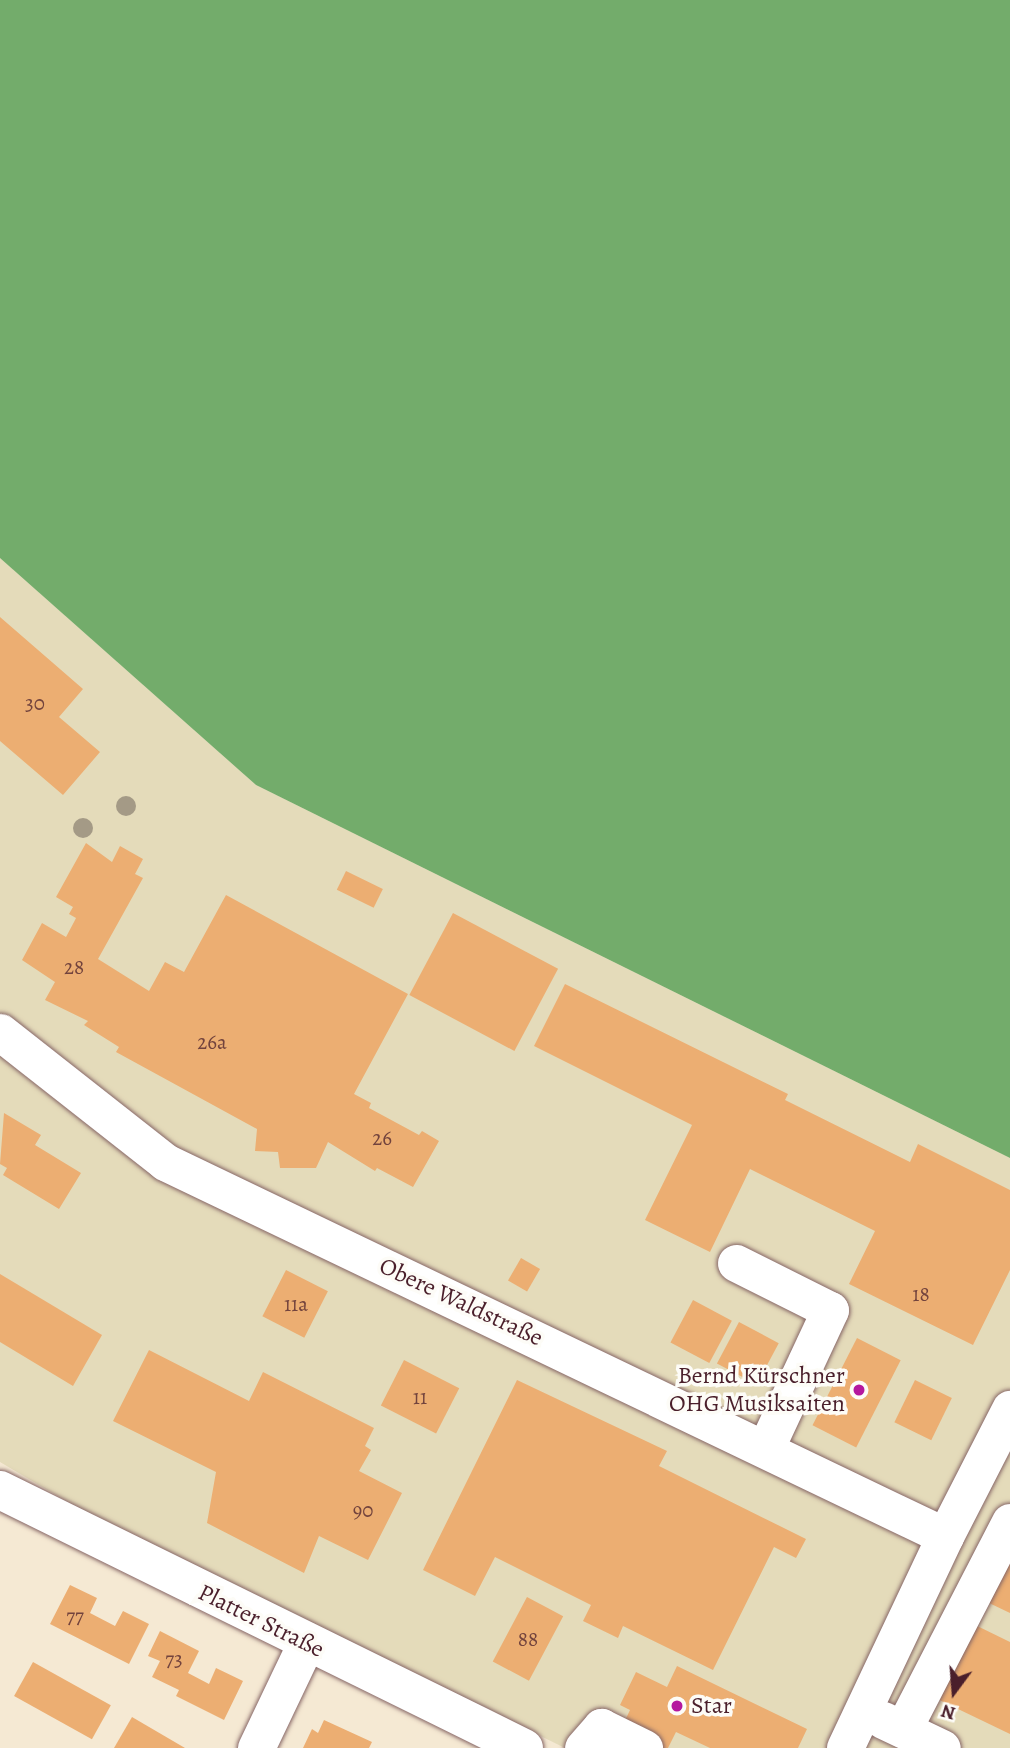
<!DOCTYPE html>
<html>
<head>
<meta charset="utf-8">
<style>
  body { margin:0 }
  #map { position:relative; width:1010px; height:1748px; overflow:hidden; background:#f5e9d3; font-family:Alegreya,serif }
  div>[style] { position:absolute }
  .built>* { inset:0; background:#e4dbba }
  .forest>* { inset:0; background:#73ac6b }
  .building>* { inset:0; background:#ecae72; transform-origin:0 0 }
  .roads { filter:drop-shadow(0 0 2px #866666) drop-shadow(0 0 2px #866666) }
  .minor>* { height:37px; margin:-18.5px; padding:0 18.5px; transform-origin:18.5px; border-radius:18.5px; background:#fff }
  .major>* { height:38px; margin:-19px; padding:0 19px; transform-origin:19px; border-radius:19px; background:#fff }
  .trees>* { width:20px; height:20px; margin:-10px; border-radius:50%; background:#a49a86 }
  .dots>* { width:19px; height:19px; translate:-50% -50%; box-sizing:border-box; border:4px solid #fdfcf7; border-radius:50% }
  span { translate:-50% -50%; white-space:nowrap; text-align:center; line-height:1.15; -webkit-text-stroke:7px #fdfcf7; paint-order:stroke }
  .number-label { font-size:21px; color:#72433d }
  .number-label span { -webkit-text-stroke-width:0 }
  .street-label { font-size:24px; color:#4a1f2b }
  .poi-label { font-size:24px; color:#4a1f2b }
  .right { translate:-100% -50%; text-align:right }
  .left { translate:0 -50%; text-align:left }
  .north { position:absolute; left:919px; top:1657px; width:70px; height:70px; -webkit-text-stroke:5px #fdfcf7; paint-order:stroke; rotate:196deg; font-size:19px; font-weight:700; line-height:28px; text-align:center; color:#4a1f2b }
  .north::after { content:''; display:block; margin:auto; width:24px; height:32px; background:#4a1f2b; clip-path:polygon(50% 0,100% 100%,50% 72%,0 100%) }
</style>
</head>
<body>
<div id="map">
  <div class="built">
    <i style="clip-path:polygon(0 558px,256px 785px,1010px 1158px,1010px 1748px,565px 1748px,83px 1511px,0 1462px)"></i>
  </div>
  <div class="forest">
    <i style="clip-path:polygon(0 0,1010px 0,1010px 1158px,256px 785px,0 558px)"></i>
  </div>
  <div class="building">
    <i style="clip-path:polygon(0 617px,83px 689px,59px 717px,100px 752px,63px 795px,0 741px)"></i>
    <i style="clip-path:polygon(86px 843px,112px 862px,120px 846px,143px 859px,135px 874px,143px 878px,98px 959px,149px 991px,165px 962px,184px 972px,226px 895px,408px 994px,354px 1094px,371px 1103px,369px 1108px,419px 1135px,422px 1131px,439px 1141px,413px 1187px,377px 1168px,375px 1171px,328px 1142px,316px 1168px,280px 1168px,278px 1152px,255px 1151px,257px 1129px,116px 1052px,119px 1047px,84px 1025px,88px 1021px,45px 1000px,55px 982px,22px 960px,42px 923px,66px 937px,74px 922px,76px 918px,69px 914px,73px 907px,56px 897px)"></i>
    <i style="left:346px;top:871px;width:41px;height:21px;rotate:26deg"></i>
    <i style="left:453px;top:913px;width:119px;height:93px;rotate:28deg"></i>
    <i style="clip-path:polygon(565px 984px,788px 1094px,785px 1100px,910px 1162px,918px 1144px,1010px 1190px,1010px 1270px,973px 1345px,849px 1284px,875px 1231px,750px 1169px,710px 1252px,645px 1220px,692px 1125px,534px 1046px)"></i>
    <i style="clip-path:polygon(4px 1113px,41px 1135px,35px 1145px,81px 1173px,59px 1209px,3px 1175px,7px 1168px,0 1164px)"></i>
    <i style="left:521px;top:1258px;width:22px;height:26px;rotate:30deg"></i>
    <i style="left:286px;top:1270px;width:47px;height:52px;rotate:27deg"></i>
    <i style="clip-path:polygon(0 1274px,102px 1335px,73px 1386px,0 1342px)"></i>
    <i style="left:693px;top:1300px;width:44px;height:48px;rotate:28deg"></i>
    <i style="left:739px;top:1322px;width:45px;height:47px;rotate:28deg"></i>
    <i style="left:857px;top:1338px;width:49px;height:98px;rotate:27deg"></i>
    <i style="clip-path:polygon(149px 1350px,249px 1401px,263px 1372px,374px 1428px,365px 1446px,371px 1450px,359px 1471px,402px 1493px,368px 1560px,319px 1536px,304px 1573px,207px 1523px,216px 1472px,113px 1421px)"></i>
    <i style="left:404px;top:1360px;width:62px;height:51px;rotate:27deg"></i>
    <i style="clip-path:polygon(517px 1380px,667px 1451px,659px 1466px,806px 1539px,796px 1558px,774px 1547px,713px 1670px,623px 1626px,618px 1638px,583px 1621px,591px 1605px,495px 1557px,475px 1596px,423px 1570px)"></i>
    <i style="left:915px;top:1380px;width:41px;height:47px;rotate:26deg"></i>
    <i style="clip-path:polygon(1010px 1557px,1010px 1613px,987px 1602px)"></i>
    <i style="clip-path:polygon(70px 1585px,97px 1598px,90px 1613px,115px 1626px,123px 1611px,149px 1624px,129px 1664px,50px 1624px)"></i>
    <i style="left:527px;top:1597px;width:41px;height:73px;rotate:28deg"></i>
    <i style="clip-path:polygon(967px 1621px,1010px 1642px,1010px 1734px,931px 1696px)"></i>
    <i style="clip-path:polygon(160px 1631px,199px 1651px,188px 1673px,209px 1684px,216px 1668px,243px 1681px,224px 1720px,176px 1696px,179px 1690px,152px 1677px,160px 1661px,148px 1656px)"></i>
    <i style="left:33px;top:1662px;width:89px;height:39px;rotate:29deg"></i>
    <i style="clip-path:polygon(677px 1666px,807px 1729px,798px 1748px,710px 1748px,676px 1732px,668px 1748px,612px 1748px,630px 1710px,620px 1705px,636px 1672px,667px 1687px)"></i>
    <i style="clip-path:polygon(132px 1717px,185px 1748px,114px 1748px)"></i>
    <i style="clip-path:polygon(324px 1720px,372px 1742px,369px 1748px,303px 1748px,312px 1729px,318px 1733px)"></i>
  </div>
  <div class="roads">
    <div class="minor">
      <i style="left:0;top:1032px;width:210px;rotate:38.2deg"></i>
      <i style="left:165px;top:1162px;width:865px;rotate:25.62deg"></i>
      <i style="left:945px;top:1536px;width:234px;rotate:115.3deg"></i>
      <i style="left:736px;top:1263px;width:105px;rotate:26.6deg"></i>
      <i style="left:830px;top:1310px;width:151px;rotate:115deg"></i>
      <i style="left:945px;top:1536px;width:143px;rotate:-62.9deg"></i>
      <i style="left:883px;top:1720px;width:65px;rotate:25.4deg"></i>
      <i style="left:903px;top:1729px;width:233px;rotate:-62.7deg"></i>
      <i style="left:256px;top:1748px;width:116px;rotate:-64.5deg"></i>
      <i style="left:583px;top:1748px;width:28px;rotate:-49deg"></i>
      <i style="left:601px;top:1727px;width:48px;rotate:26deg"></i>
    </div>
    <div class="major">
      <i style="left:0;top:1490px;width:584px;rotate:26.21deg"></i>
    </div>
  </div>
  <div class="trees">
    <i style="left:126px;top:806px"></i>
    <i style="left:83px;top:828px"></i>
  </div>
  <div class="dots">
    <i style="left:859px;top:1390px;background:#b5179e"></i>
    <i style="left:677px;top:1706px;background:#b5179e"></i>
  </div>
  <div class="number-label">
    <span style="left:35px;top:703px">30</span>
    <span style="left:74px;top:967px">28</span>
    <span style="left:212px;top:1042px">26a</span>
    <span style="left:382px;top:1138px">26</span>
    <span style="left:921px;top:1294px">18</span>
    <span style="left:296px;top:1304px">11a</span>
    <span style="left:420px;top:1397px">11</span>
    <span style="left:363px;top:1510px">90</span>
    <span style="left:75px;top:1616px">77</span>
    <span style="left:528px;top:1639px">88</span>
    <span style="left:174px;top:1659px">73</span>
  </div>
  <div class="street-label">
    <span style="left:461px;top:1302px;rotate:25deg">Obere Waldstraße</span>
    <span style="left:261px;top:1621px;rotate:26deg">Platter Straße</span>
  </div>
  <div class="poi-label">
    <span class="right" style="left:845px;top:1390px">Bernd Kürschner<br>OHG Musiksaiten</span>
    <span class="left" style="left:691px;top:1706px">Star</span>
  </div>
  <div class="north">N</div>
</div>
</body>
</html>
